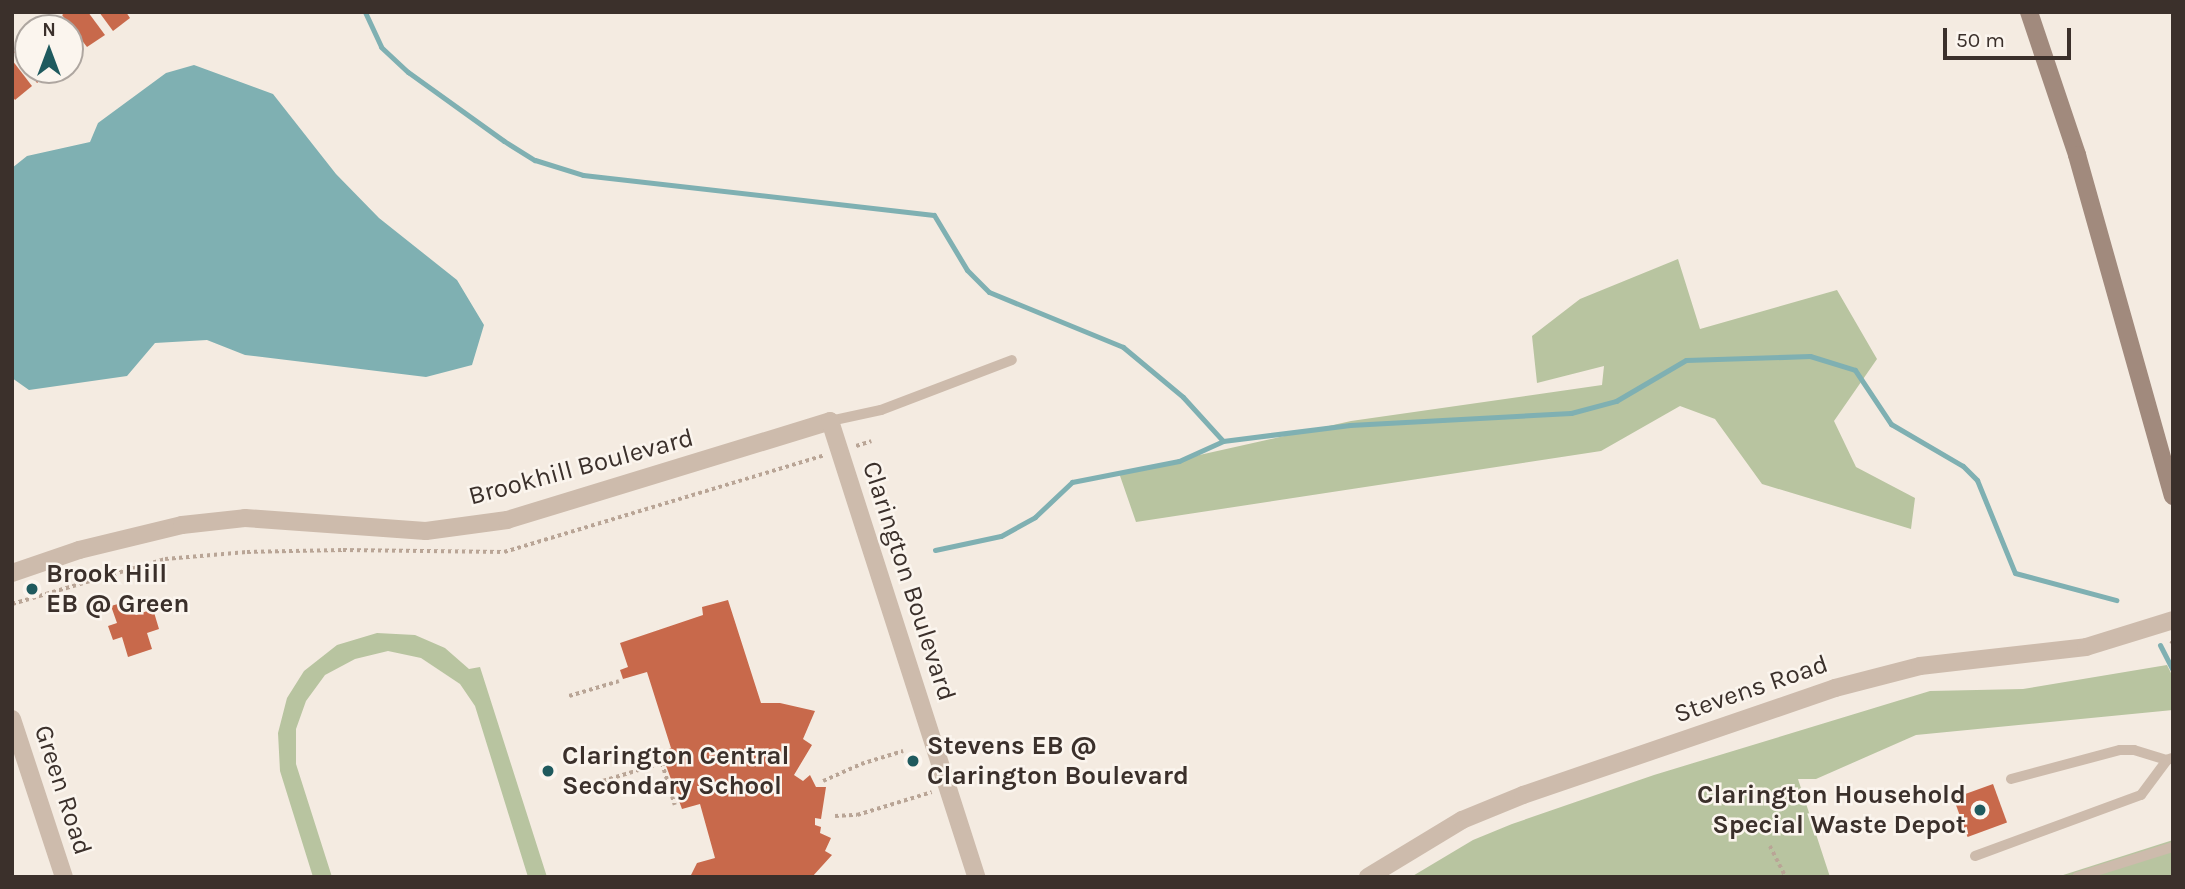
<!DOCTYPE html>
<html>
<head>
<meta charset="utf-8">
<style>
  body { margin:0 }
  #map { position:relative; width:2185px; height:889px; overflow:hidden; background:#f4ebe1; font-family:Karla,sans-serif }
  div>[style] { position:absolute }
  .green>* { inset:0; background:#b8c4a0 }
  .water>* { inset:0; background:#7fb0b2 }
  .stream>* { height:5px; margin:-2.5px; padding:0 2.5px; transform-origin:2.5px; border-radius:2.5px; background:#7fb0b2 }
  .building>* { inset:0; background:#c8694b; transform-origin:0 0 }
  .path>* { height:3.5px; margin-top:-1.75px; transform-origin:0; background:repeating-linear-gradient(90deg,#b9a596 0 3.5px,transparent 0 7px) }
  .service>* { height:10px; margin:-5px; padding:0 5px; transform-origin:5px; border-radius:5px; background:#cdbbac }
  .minor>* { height:18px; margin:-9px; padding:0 9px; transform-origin:9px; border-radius:9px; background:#cdbbac }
  .tertiary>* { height:18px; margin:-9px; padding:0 9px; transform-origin:9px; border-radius:9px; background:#cdbbac }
  .secondary>* { height:18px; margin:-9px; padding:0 9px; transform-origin:9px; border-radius:9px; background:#a18a7d }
  .dots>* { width:19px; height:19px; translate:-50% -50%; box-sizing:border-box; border:4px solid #fbf5ee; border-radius:50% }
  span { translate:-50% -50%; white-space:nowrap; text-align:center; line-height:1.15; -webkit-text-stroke:5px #fbf5ee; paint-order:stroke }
  .street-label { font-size:26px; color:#3b302b }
  .poi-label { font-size:26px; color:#3b302b; font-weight:700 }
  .left { translate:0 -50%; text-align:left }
  .right { translate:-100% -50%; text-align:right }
  .frame { position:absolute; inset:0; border:14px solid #3b302b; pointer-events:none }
  .north { position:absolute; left:14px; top:14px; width:70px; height:70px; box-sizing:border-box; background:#fbf5ee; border:2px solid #aea6a0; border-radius:50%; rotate:0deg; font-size:19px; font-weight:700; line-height:28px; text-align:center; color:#3b302b }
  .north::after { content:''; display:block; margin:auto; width:24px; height:32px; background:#1f5a5e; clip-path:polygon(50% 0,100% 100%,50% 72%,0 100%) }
  .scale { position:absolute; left:1943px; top:28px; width:128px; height:32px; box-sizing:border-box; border:4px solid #3b302b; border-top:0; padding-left:9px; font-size:21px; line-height:24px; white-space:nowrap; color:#3b302b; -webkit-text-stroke:5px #fbf5ee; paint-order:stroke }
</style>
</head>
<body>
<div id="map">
  <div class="green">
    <i style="clip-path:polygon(1678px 259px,1700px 329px,1837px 290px,1877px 359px,1834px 421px,1856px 467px,1915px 498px,1911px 529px,1762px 484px,1715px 419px,1680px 406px,1601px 451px,1136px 522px,1119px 473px,1351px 421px,1602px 385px,1604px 366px,1537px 383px,1532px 336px,1580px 299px)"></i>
    <i style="clip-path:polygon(377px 633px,415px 635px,445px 648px,469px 669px,480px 667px,547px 877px,528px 877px,475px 706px,460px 684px,421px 658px,388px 651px,355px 659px,325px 675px,306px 701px,296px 729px,296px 764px,332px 877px,313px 877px,280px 771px,278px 733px,287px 698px,304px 671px,337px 645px)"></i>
    <i style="clip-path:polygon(2167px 665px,2173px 677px,2173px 710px,1916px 735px,1816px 779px,1798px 779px,1830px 877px,1411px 877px,1473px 840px,1512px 824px,1654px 775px,1930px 691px,2023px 689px)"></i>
    <i style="clip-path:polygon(2173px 840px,2173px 877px,2057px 877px)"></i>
  </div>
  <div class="water">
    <i style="clip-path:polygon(194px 65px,273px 94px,336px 174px,379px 218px,457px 280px,484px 325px,472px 365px,426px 377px,245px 355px,207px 340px,155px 343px,127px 376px,29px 390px,12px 378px,12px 168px,27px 156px,90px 142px,98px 123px,166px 73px)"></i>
  </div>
  <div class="stream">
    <i style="left:365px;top:12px;width:38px;rotate:65deg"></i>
    <i style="left:381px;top:47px;width:37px;rotate:43deg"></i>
    <i style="left:408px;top:72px;width:118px;rotate:35.7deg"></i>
    <i style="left:504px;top:141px;width:36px;rotate:32deg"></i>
    <i style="left:535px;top:160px;width:50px;rotate:17.4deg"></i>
    <i style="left:583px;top:175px;width:353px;rotate:6.5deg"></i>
    <i style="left:934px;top:215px;width:64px;rotate:59deg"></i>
    <i style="left:967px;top:270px;width:31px;rotate:45deg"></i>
    <i style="left:989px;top:292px;width:145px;rotate:22.3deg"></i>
    <i style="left:1123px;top:347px;width:78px;rotate:39.8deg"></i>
    <i style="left:1183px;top:397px;width:59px;rotate:47.7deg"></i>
    <i style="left:935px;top:550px;width:67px;rotate:-12deg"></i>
    <i style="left:1001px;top:536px;width:39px;rotate:-29deg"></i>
    <i style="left:1035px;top:517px;width:51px;rotate:-43.4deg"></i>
    <i style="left:1072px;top:482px;width:109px;rotate:-11.1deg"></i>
    <i style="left:1179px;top:461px;width:48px;rotate:-24.4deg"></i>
    <i style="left:1223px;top:441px;width:128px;rotate:-7.2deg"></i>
    <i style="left:1350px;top:425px;width:221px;rotate:-3.1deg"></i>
    <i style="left:1571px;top:413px;width:47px;rotate:-14.9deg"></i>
    <i style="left:1616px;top:401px;width:81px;rotate:-30.4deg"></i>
    <i style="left:1686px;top:360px;width:124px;rotate:-1.8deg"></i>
    <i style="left:1810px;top:356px;width:47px;rotate:17.3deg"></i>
    <i style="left:1855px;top:370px;width:65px;rotate:56.3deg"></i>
    <i style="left:1891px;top:424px;width:83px;rotate:30.3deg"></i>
    <i style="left:1963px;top:466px;width:20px;rotate:45deg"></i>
    <i style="left:1977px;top:480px;width:100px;rotate:67.8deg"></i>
    <i style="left:2015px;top:573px;width:105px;rotate:15deg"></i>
    <i style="left:2160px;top:645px;width:28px;rotate:63deg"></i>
  </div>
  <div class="building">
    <i style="clip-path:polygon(66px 12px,88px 12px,105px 35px,87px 47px,62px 15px)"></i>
    <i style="clip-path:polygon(99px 12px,126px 12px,130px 18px,113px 31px)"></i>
    <i style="clip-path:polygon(28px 39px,28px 70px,54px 70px,37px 83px,14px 52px)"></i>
    <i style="clip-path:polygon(12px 60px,32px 86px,15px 100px,12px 96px)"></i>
    <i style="clip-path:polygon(131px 600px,136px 615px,153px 609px,159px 629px,147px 633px,152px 649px,128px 657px,122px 637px,113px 640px,108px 626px,117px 623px,111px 606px)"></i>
    <i style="clip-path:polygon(728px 600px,761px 703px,780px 703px,815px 711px,803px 739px,812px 745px,794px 775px,803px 781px,810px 775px,816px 787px,826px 787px,821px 819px,815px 818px,815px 825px,821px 827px,820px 833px,831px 838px,825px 851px,832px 855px,812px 877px,690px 877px,697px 863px,715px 858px,700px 804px,682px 809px,661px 752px,671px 748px,647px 672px,623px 679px,620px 670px,628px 667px,620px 643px,703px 615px,702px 607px)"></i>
    <i style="left:1993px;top:784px;width:41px;height:42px;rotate:70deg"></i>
  </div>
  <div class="path">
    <i style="left:856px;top:446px;width:16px;rotate:-18deg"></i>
    <i style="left:12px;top:604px;width:159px;rotate:-16.4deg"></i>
    <i style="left:165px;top:559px;width:82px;rotate:-4.9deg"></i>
    <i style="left:247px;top:552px;width:96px;rotate:-1.2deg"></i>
    <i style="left:343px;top:550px;width:161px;rotate:0.7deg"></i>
    <i style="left:504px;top:552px;width:335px;rotate:-16.8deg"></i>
    <i style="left:2171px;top:641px;width:3px;rotate:45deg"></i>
    <i style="left:569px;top:696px;width:52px;rotate:-16.7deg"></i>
    <i style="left:823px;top:781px;width:42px;rotate:-24.1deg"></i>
    <i style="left:861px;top:764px;width:44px;rotate:-17.2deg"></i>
    <i style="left:596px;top:783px;width:69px;rotate:-16.9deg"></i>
    <i style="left:662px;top:763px;width:44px;rotate:72.8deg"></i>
    <i style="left:835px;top:816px;width:22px;rotate:-3deg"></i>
    <i style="left:857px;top:815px;width:78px;rotate:-17deg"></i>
    <i style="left:1770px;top:846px;width:35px;rotate:63deg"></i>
  </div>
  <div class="service">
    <i style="left:830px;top:421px;width:52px;rotate:-12.2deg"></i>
    <i style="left:881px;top:410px;width:140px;rotate:-20.9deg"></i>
    <i style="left:2011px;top:779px;width:113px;rotate:-14.9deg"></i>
    <i style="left:2120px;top:750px;width:14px"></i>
    <i style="left:2134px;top:750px;width:34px;rotate:17deg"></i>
    <i style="left:2167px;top:760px;width:5px;rotate:-22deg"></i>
    <i style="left:1975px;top:856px;width:177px;rotate:-20.2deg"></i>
    <i style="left:2141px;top:795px;width:44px;rotate:-53.4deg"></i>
    <i style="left:2077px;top:877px;width:101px;rotate:-17.4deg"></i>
  </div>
  <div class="minor">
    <i style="left:12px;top:573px;width:71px;rotate:-18.9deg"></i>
    <i style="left:79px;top:550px;width:106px;rotate:-13.6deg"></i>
    <i style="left:182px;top:525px;width:63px;rotate:-6.3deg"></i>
    <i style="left:245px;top:518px;width:181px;rotate:4.1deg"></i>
    <i style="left:426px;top:531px;width:82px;rotate:-7.7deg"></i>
    <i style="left:507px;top:520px;width:338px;rotate:-17deg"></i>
    <i style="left:830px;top:421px;width:479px;rotate:72.2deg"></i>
    <i style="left:1368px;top:877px;width:110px;rotate:-31.2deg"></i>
    <i style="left:1462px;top:820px;width:66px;rotate:-22.3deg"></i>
    <i style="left:1523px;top:795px;width:330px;rotate:-18.9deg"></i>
    <i style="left:1835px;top:688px;width:88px;rotate:-14.5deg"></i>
    <i style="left:1920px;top:666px;width:167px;rotate:-6.5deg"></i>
    <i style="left:2086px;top:647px;width:91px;rotate:-17.2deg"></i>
  </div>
  <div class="tertiary">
    <i style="left:12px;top:719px;width:166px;rotate:71.8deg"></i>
  </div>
  <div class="secondary">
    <i style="left:2029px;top:12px;width:151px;rotate:71.4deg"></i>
    <i style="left:2077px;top:155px;width:354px;rotate:74.3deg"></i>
  </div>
  <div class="dots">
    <i style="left:32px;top:589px;background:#1f5a5e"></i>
    <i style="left:913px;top:761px;background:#1f5a5e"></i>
    <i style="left:548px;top:771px;background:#1f5a5e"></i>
    <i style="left:1980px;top:810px;background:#1f5a5e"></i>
  </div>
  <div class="street-label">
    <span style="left:581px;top:467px;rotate:-15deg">Brookhill Boulevard</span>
    <span style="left:909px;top:581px;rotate:72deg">Clarington Boulevard</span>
    <span style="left:1751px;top:689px;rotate:-19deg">Stevens Road</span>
    <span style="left:63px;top:790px;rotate:72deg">Green Road</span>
  </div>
  <div class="poi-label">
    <span class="left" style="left:46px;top:589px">Brook Hill<br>EB @ Green</span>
    <span class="left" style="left:927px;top:761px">Stevens EB @<br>Clarington Boulevard</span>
    <span class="left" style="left:562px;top:771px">Clarington Central<br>Secondary School</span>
    <span class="right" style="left:1966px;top:810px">Clarington Household<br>Special Waste Depot</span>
  </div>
  <div class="frame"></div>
  <div class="north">N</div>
  <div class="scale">50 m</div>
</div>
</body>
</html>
